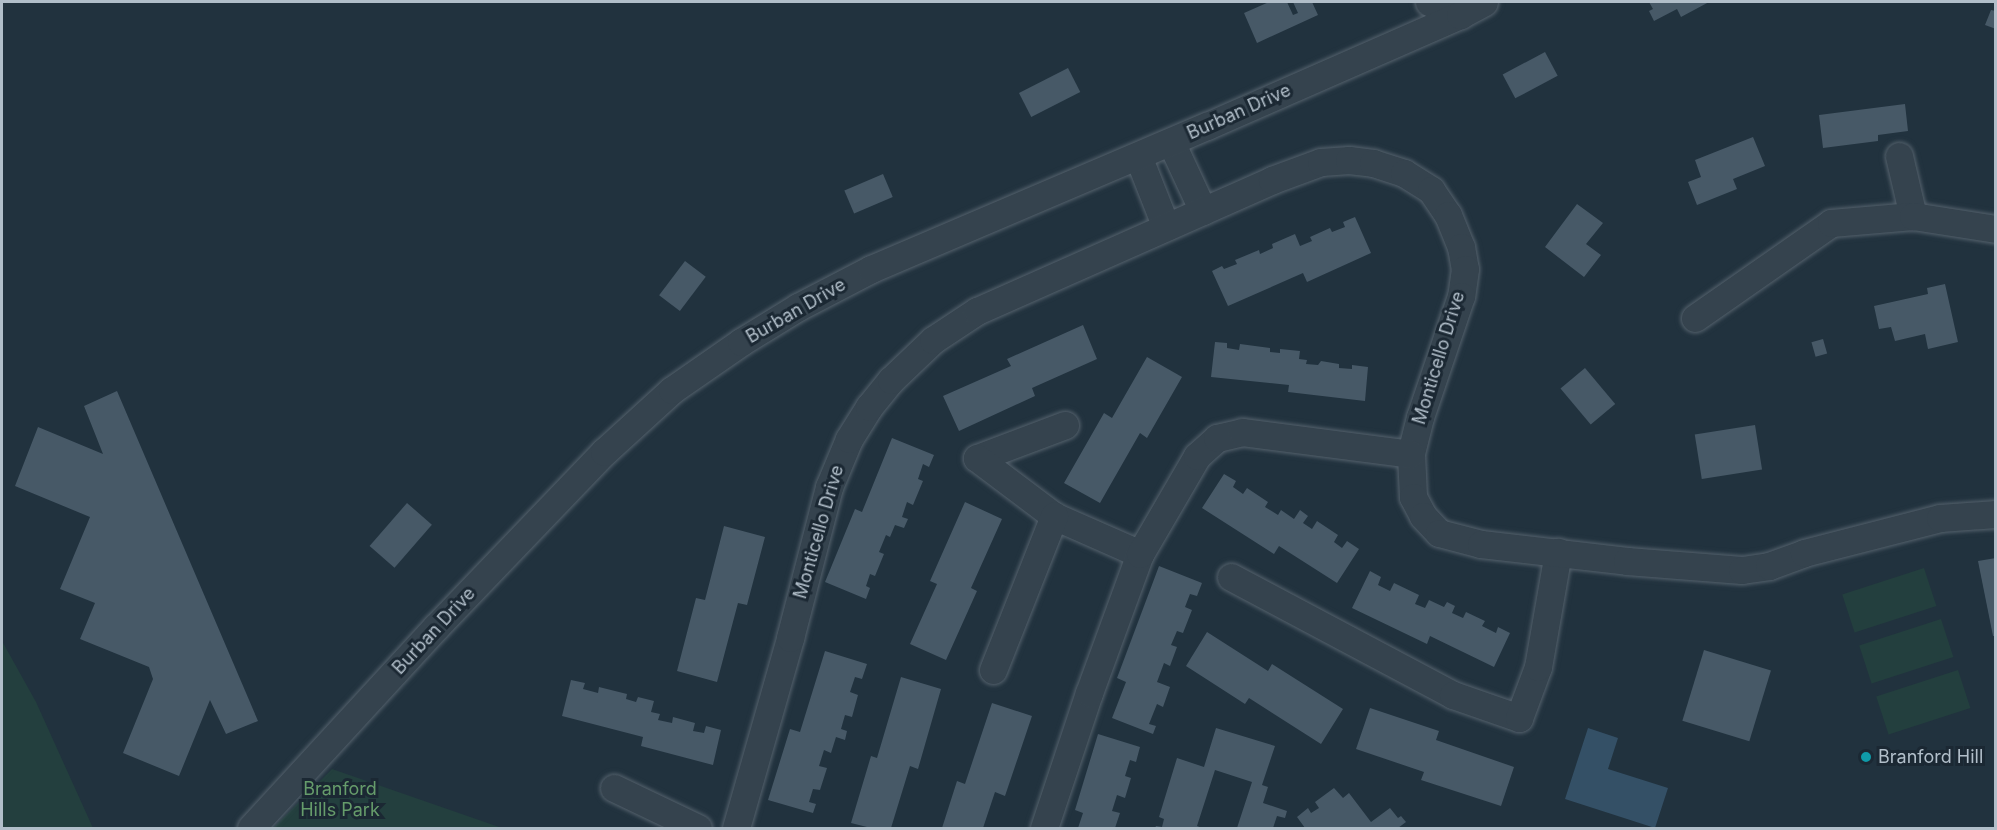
<!DOCTYPE html>
<html>
<head>
<meta charset="utf-8">
<style>
  body { margin:0 }
  #map { position:relative; width:1997px; height:830px; overflow:hidden; background:#21323e; font-family:Inter,sans-serif }
  div>[style] { position:absolute }
  .green>* { inset:0; background:#233f3e; transform-origin:0 0 }
  .water>* { inset:0; background:#345066 }
  .building>* { inset:0; background:#475967; transform-origin:0 0 }
  .roads { filter:drop-shadow(0 0 2px #54616c) drop-shadow(0 0 2px #54616c) }
  .minor>* { height:27px; margin:-13.5px; padding:0 13.5px; transform-origin:13.5px; border-radius:13.5px; background:#35434e }
  .dots>* { width:16px; height:16px; translate:-50% -50%; box-sizing:border-box; border:3px solid #1b2833; border-radius:50% }
  span { translate:-50% -50%; white-space:nowrap; text-align:center; line-height:1.15; -webkit-text-stroke:6px #1b2833; paint-order:stroke }
  .street-label { font-size:18px; color:#b1bec9 }
  .poi-label { font-size:18px; color:#b1bec9 }
  .left { translate:0 -50%; text-align:left }
  .park-label { font-size:18px; color:#669c6b }
  .frame { position:absolute; inset:0; border:3px solid #b1bec9; pointer-events:none }
</style>
</head>
<body>
<div id="map">
  <div class="green">
    <i style="left:1924px;top:568px;width:40px;height:86px;rotate:72deg"></i>
    <i style="left:1941px;top:619px;width:40px;height:86px;rotate:72deg"></i>
    <i style="clip-path:polygon(2px 641px,36px 702px,93px 828px,2px 828px)"></i>
    <i style="left:1958px;top:670px;width:40px;height:86px;rotate:72deg"></i>
    <i style="clip-path:polygon(331px 770px,332px 769px,502px 828px,273px 828px)"></i>
  </div>
  <div class="water">
    <i style="clip-path:polygon(1588px 728px,1618px 738px,1608px 769px,1668px 788px,1655px 828px,1565px 799px)"></i>
  </div>
  <div class="building">
    <i style="clip-path:polygon(1269px 2px,1287px 2px,1293px 15px,1298px 13px,1293px 2px,1312px 2px,1318px 15px,1257px 43px,1244px 13px)"></i>
    <i style="clip-path:polygon(1649px 2px,1709px 2px,1681px 17px,1677px 9px,1654px 21px,1649px 11px,1653px 9px)"></i>
    <i style="clip-path:polygon(1991px 10px,1996px 11px,1996px 29px,1985px 25px)"></i>
    <i style="left:1545px;top:52px;width:27px;height:48px;rotate:62deg"></i>
    <i style="left:1068px;top:68px;width:27px;height:55px;rotate:63deg"></i>
    <i style="clip-path:polygon(1905px 104px,1908px 131px,1878px 135px,1878px 141px,1823px 148px,1819px 115px)"></i>
    <i style="clip-path:polygon(1753px 137px,1765px 166px,1733px 179px,1737px 189px,1697px 205px,1688px 182px,1701px 177px,1695px 160px)"></i>
    <i style="left:883px;top:174px;width:25px;height:42px;rotate:67deg"></i>
    <i style="clip-path:polygon(1577px 204px,1603px 223px,1586px 244px,1601px 255px,1584px 277px,1545px 247px)"></i>
    <i style="clip-path:polygon(1355px 217px,1371px 253px,1307px 282px,1303px 273px,1228px 306px,1212px 271px,1222px 266px,1224px 269px,1237px 264px,1235px 260px,1259px 250px,1260px 254px,1273px 248px,1272px 244px,1295px 234px,1300px 246px,1312px 241px,1310px 237px,1330px 228px,1332px 232px,1345px 227px,1343px 222px)"></i>
    <i style="left:685px;top:261px;width:26px;height:43px;rotate:37deg"></i>
    <i style="clip-path:polygon(1945px 284px,1958px 342px,1928px 349px,1925px 334px,1895px 341px,1891px 327px,1879px 329px,1874px 306px,1928px 294px,1927px 288px)"></i>
    <i style="clip-path:polygon(1083px 325px,1097px 359px,1032px 388px,1035px 396px,959px 431px,943px 396px,1011px 366px,1007px 359px)"></i>
    <i style="left:1823px;top:339px;width:15px;height:12px;rotate:74deg"></i>
    <i style="clip-path:polygon(1215px 342px,1227px 343px,1227px 348px,1239px 350px,1240px 344px,1270px 348px,1270px 352px,1280px 353px,1280px 349px,1300px 351px,1299px 359px,1307px 360px,1306px 364px,1318px 365px,1321px 361px,1339px 364px,1339px 368px,1352px 369px,1352px 365px,1368px 367px,1365px 401px,1288px 392px,1289px 385px,1211px 377px)"></i>
    <i style="clip-path:polygon(1147px 357px,1182px 377px,1147px 438px,1140px 433px,1100px 503px,1064px 483px,1104px 413px,1112px 418px)"></i>
    <i style="left:1585px;top:368px;width:47px;height:32px;rotate:50deg"></i>
    <i style="clip-path:polygon(117px 391px,258px 721px,226px 734px,210px 700px,179px 776px,123px 753px,153px 679px,149px 667px,80px 639px,95px 603px,60px 589px,90px 517px,15px 486px,38px 427px,103px 454px,84px 406px)"></i>
    <i style="left:1755px;top:425px;width:45px;height:61px;rotate:81deg"></i>
    <i style="clip-path:polygon(892px 438px,934px 455px,929px 467px,923px 464px,918px 479px,923px 481px,913px 505px,907px 502px,902px 517px,908px 519px,904px 528px,895px 525px,890px 537px,886px 535px,879px 552px,884px 554px,875px 576px,870px 574px,866px 586px,870px 588px,866px 599px,825px 582px,855px 509px,862px 512px)"></i>
    <i style="clip-path:polygon(1224px 474px,1236px 481px,1233px 487px,1243px 494px,1247px 488px,1268px 502px,1265px 507px,1278px 515px,1281px 510px,1294px 519px,1300px 510px,1308px 516px,1303px 523px,1312px 529px,1317px 521px,1338px 535px,1334px 542px,1342px 548px,1347px 541px,1359px 549px,1337px 583px,1279px 546px,1274px 554px,1202px 508px)"></i>
    <i style="clip-path:polygon(965px 502px,1002px 519px,971px 588px,977px 591px,946px 660px,910px 644px,937px 584px,930px 581px)"></i>
    <i style="left:407px;top:503px;width:33px;height:57px;rotate:41deg"></i>
    <i style="clip-path:polygon(724px 526px,765px 537px,747px 605px,738px 603px,717px 682px,677px 671px,696px 598px,705px 600px)"></i>
    <i style="clip-path:polygon(1996px 558px,1996px 636px,1993px 636px,1978px 561px)"></i>
    <i style="clip-path:polygon(1159px 566px,1202px 583px,1197px 596px,1190px 594px,1185px 607px,1192px 610px,1183px 633px,1177px 631px,1171px 645px,1177px 647px,1170px 666px,1164px 663px,1157px 682px,1170px 687px,1163px 707px,1157px 704px,1149px 724px,1156px 726px,1153px 734px,1112px 718px,1126px 682px,1117px 678px)"></i>
    <i style="clip-path:polygon(1370px 571px,1381px 577px,1378px 585px,1390px 591px,1394px 583px,1419px 595px,1415px 604px,1425px 608px,1429px 600px,1444px 607px,1447px 602px,1455px 606px,1452px 613px,1463px 618px,1466px 612px,1485px 621px,1482px 626px,1496px 633px,1498px 627px,1510px 633px,1494px 667px,1430px 636px,1427px 644px,1352px 608px)"></i>
    <i style="clip-path:polygon(1207px 632px,1268px 671px,1272px 664px,1343px 709px,1321px 744px,1249px 698px,1245px 704px,1186px 666px)"></i>
    <i style="left:1704px;top:650px;width:70px;height:74px;rotate:17deg"></i>
    <i style="clip-path:polygon(825px 651px,867px 664px,862px 679px,855px 677px,850px 692px,858px 695px,852px 717px,845px 715px,841px 729px,847px 731px,845px 740px,836px 737px,831px 753px,824px 750px,819px 766px,827px 768px,820px 790px,813px 789px,809px 802px,816px 804px,813px 813px,768px 800px,790px 729px,800px 732px)"></i>
    <i style="clip-path:polygon(901px 677px,941px 689px,918px 769px,910px 766px,891px 828px,871px 828px,851px 823px,871px 756px,877px 758px)"></i>
    <i style="clip-path:polygon(571px 680px,585px 683px,583px 689px,598px 693px,599px 687px,627px 694px,626px 699px,636px 702px,638px 697px,654px 701px,651px 712px,660px 714px,658px 720px,672px 723px,673px 717px,695px 723px,693px 731px,704px 733px,706px 726px,721px 730px,713px 765px,641px 746px,643px 737px,562px 716px)"></i>
    <i style="clip-path:polygon(992px 703px,1032px 716px,1005px 796px,995px 792px,983px 828px,942px 828px,957px 781px,965px 784px)"></i>
    <i style="clip-path:polygon(1370px 708px,1439px 731px,1436px 740px,1514px 767px,1501px 806px,1421px 780px,1424px 772px,1356px 749px)"></i>
    <i style="clip-path:polygon(1216px 728px,1275px 746px,1262px 785px,1268px 787px,1263px 803px,1287px 811px,1285px 818px,1277px 816px,1273px 828px,1237px 828px,1252px 782px,1215px 770px,1197px 826px,1202px 828px,1155px 828px,1156px 826px,1162px 827px,1164px 819px,1159px 817px,1177px 758px,1204px 767px)"></i>
    <i style="clip-path:polygon(1098px 734px,1140px 747px,1136px 762px,1130px 760px,1125px 776px,1131px 778px,1125px 798px,1117px 795px,1112px 811px,1120px 813px,1115px 828px,1078px 828px,1083px 813px,1075px 810px)"></i>
    <i style="clip-path:polygon(1334px 788px,1343px 798px,1349px 793px,1371px 822px,1390px 808px,1398px 818px,1401px 816px,1406px 822px,1398px 828px,1305px 828px,1297px 817px,1308px 808px,1311px 813px,1319px 808px,1315px 802px)"></i>
  </div>
  <div class="roads">
    <div class="minor">
      <i style="left:1429px;top:2px;width:34px;rotate:23deg"></i>
      <i style="left:1171px;top:142px;width:76px;rotate:65.1deg"></i>
      <i style="left:1138px;top:156px;width:76px;rotate:68.5deg"></i>
      <i style="left:1899px;top:156px;width:62px;rotate:76.9deg"></i>
      <i style="left:1695px;top:318px;width:166px;rotate:-34.9deg"></i>
      <i style="left:1831px;top:223px;width:82px;rotate:-4.9deg"></i>
      <i style="left:1913px;top:216px;width:84px;rotate:8.9deg"></i>
      <i style="left:1065px;top:425px;width:94px;rotate:159.4deg"></i>
      <i style="left:977px;top:458px;width:96px;rotate:37deg"></i>
      <i style="left:1054px;top:516px;width:94px;rotate:23.8deg"></i>
      <i style="left:1231px;top:577px;width:251px;rotate:28deg"></i>
      <i style="left:1453px;top:695px;width:70px;rotate:19.2deg"></i>
      <i style="left:1519px;top:718px;width:54px;rotate:-69.6deg"></i>
      <i style="left:1538px;top:667px;width:117px;rotate:-80.1deg"></i>
      <i style="left:993px;top:670px;width:166px;rotate:-68.4deg"></i>
      <i style="left:614px;top:788px;width:93px;rotate:25.5deg"></i>
      <i style="left:251px;top:828px;width:273px;rotate:-47.4deg"></i>
      <i style="left:436px;top:627px;width:243px;rotate:-46.2deg"></i>
      <i style="left:604px;top:452px;width:92px;rotate:-42.4deg"></i>
      <i style="left:672px;top:390px;width:84px;rotate:-34.8deg"></i>
      <i style="left:741px;top:342px;width:67px;rotate:-31.6deg"></i>
      <i style="left:798px;top:307px;width:82px;rotate:-27.5deg"></i>
      <i style="left:871px;top:269px;width:365px;rotate:-23.1deg"></i>
      <i style="left:1207px;top:126px;width:276px;rotate:-23.7deg"></i>
      <i style="left:1460px;top:15px;width:27px;rotate:-28deg"></i>
      <i style="left:736px;top:828px;width:198px;rotate:-74.1deg"></i>
      <i style="left:790px;top:638px;width:156px;rotate:-75.5deg"></i>
      <i style="left:829px;top:487px;width:52px;rotate:-67.4deg"></i>
      <i style="left:849px;top:439px;width:38px;rotate:-58deg"></i>
      <i style="left:869px;top:407px;width:35px;rotate:-51deg"></i>
      <i style="left:891px;top:380px;width:58px;rotate:-43.6deg"></i>
      <i style="left:933px;top:340px;width:53px;rotate:-33.4deg"></i>
      <i style="left:977px;top:311px;width:323px;rotate:-23.9deg"></i>
      <i style="left:1272px;top:180px;width:52px;rotate:-20.2deg"></i>
      <i style="left:1321px;top:162px;width:28px;rotate:-4deg"></i>
      <i style="left:1349px;top:160px;width:24px;rotate:7deg"></i>
      <i style="left:1373px;top:163px;width:33px;rotate:18deg"></i>
      <i style="left:1404px;top:173px;width:32px;rotate:32deg"></i>
      <i style="left:1431px;top:190px;width:30px;rotate:56deg"></i>
      <i style="left:1448px;top:215px;width:35px;rotate:68deg"></i>
      <i style="left:1461px;top:247px;width:22px;rotate:80deg"></i>
      <i style="left:1465px;top:269px;width:27px;rotate:98deg"></i>
      <i style="left:1461px;top:296px;width:128px;rotate:108.7deg"></i>
      <i style="left:1420px;top:417px;width:38px;rotate:104deg"></i>
      <i style="left:1411px;top:454px;width:43px;rotate:87.3deg"></i>
      <i style="left:1413px;top:497px;width:21px;rotate:62deg"></i>
      <i style="left:1423px;top:516px;width:23px;rotate:47deg"></i>
      <i style="left:1439px;top:533px;width:43px;rotate:14.7deg"></i>
      <i style="left:1481px;top:544px;width:147px;rotate:6.6deg"></i>
      <i style="left:1627px;top:561px;width:115px;rotate:4.5deg"></i>
      <i style="left:1742px;top:570px;width:27px;rotate:-8deg"></i>
      <i style="left:1769px;top:566px;width:37px;rotate:-20deg"></i>
      <i style="left:1804px;top:553px;width:140px;rotate:-14.4deg"></i>
      <i style="left:1940px;top:518px;width:56px;rotate:-4.1deg"></i>
      <i style="left:1044px;top:828px;width:142px;rotate:-71.6deg"></i>
      <i style="left:1089px;top:693px;width:148px;rotate:-69.9deg"></i>
      <i style="left:1140px;top:554px;width:113px;rotate:-59.8deg"></i>
      <i style="left:1197px;top:456px;width:27px;rotate:-42deg"></i>
      <i style="left:1217px;top:438px;width:26px;rotate:-13deg"></i>
      <i style="left:1242px;top:432px;width:170px;rotate:7.4deg"></i>
    </div>
  </div>
  <div class="dots">
    <i style="left:1866px;top:757px;background:#0f9aa8"></i>
  </div>
  <div class="street-label">
    <span style="left:1239px;top:112px;rotate:-24deg">Burban Drive</span>
    <span style="left:796px;top:311px;rotate:-30deg">Burban Drive</span>
    <span style="left:1439px;top:358px;rotate:-73deg">Monticello Drive</span>
    <span style="left:819px;top:532px;rotate:-74deg">Monticello Drive</span>
    <span style="left:434px;top:631px;rotate:-47deg">Burban Drive</span>
  </div>
  <div class="poi-label">
    <span class="left" style="left:1878px;top:757px">Branford Hill</span>
  </div>
  <div class="park-label">
    <span style="left:340px;top:800px">Branford<br>Hills Park</span>
  </div>
  <div class="frame"></div>
</div>
</body>
</html>
